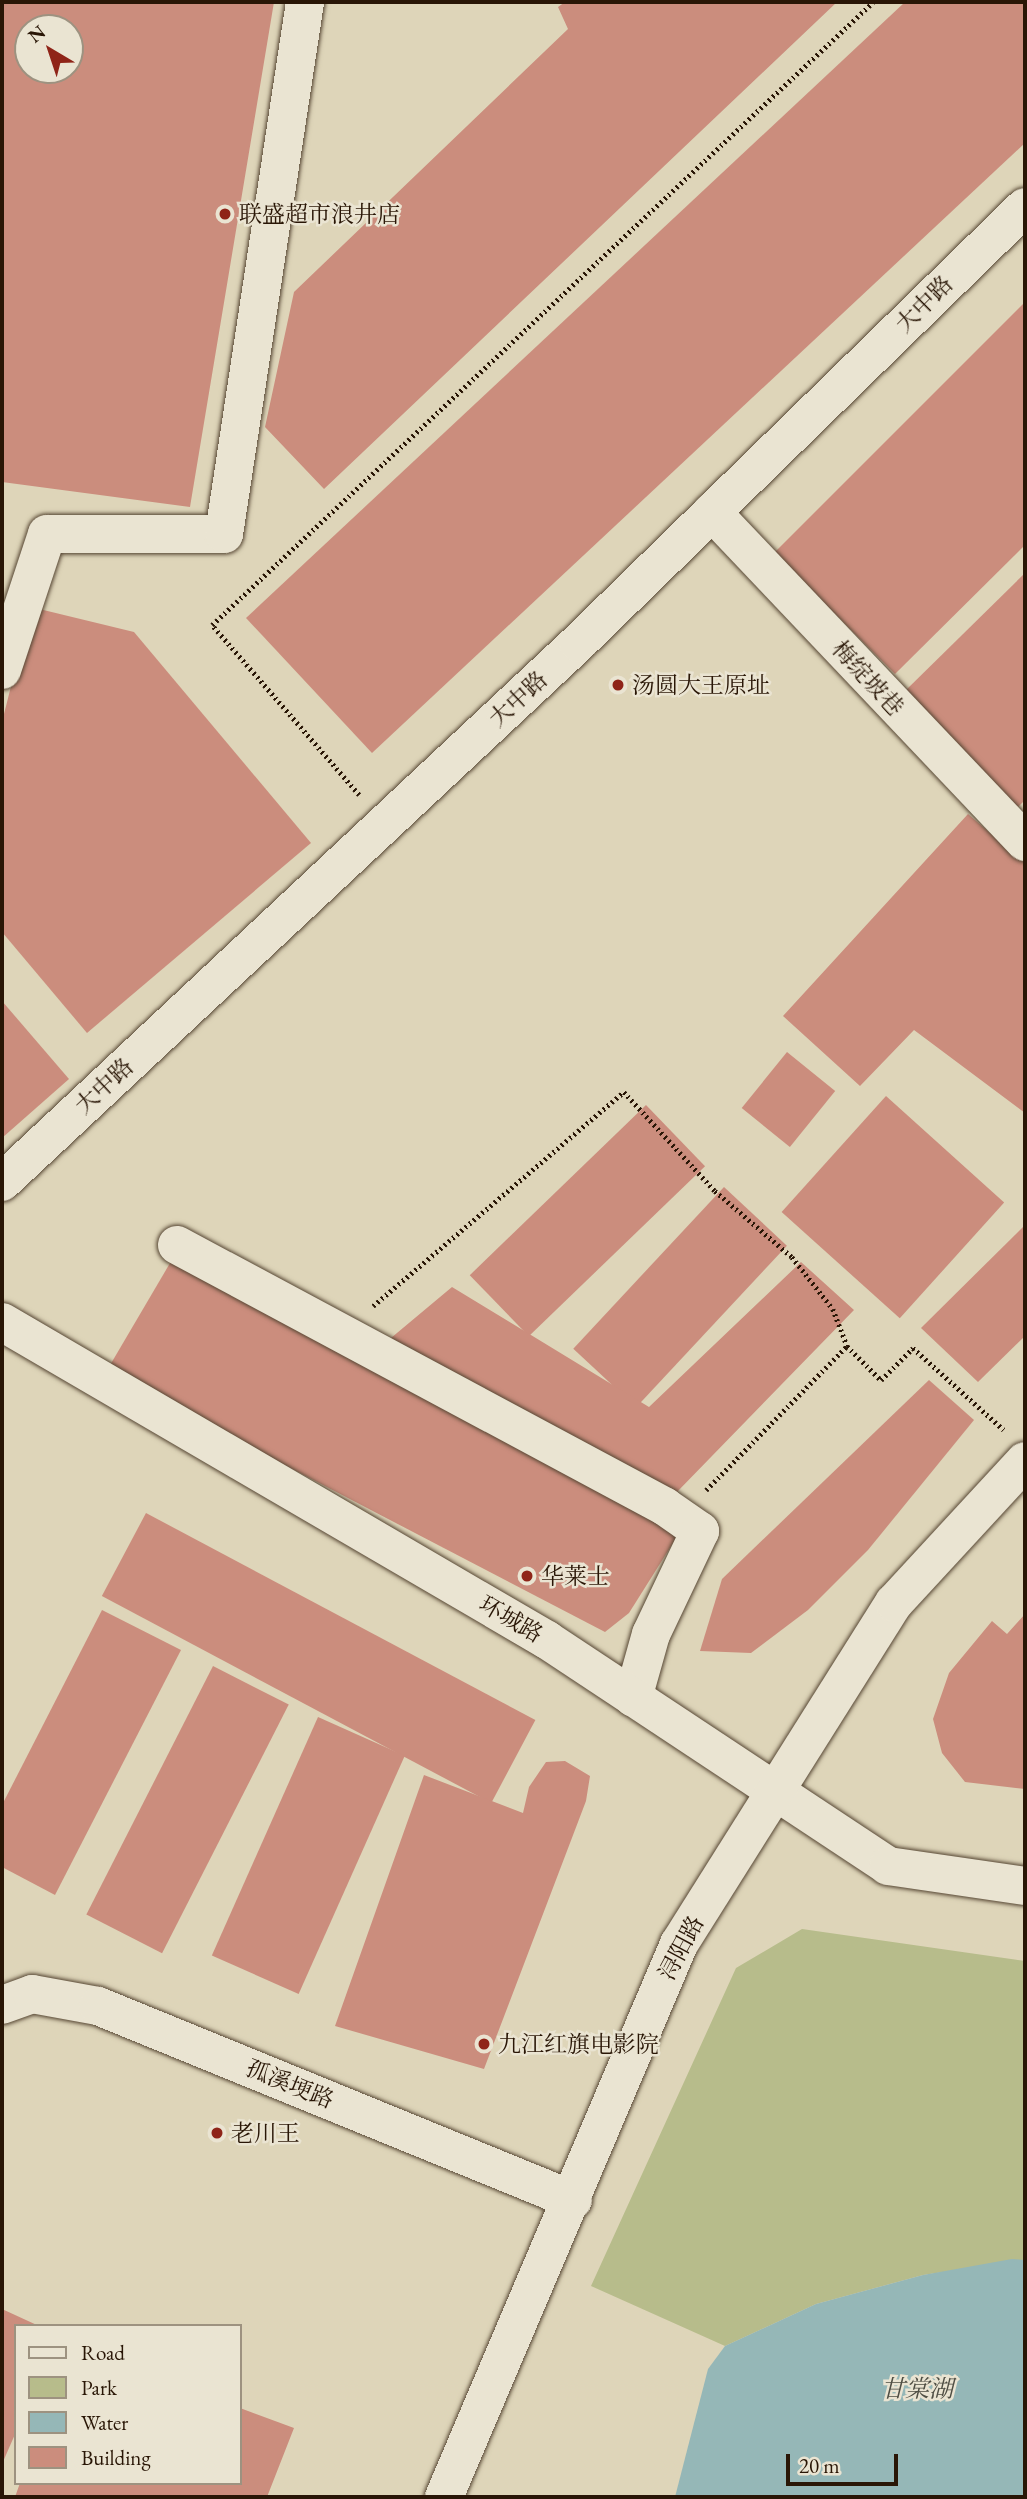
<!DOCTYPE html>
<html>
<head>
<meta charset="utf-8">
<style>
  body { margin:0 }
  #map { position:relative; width:1027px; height:2499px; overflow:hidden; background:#ded5b9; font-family:"EB Garamond","Noto Serif SC",serif }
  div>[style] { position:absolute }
  .green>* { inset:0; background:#b7bc8b }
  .water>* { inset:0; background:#95b7b7 }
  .building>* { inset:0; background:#cb8d7d; transform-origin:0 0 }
  .path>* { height:4.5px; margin-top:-2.25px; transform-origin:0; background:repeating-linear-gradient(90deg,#291606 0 2px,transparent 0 5.5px) }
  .roads { filter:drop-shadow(0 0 2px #564633) drop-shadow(0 0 2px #564633) }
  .street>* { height:38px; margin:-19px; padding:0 19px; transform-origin:19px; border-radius:19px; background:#eae4d2 }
  .secondary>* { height:38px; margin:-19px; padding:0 19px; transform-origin:19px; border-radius:19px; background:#eae4d2 }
  .dots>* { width:19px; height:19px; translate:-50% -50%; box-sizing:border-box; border:4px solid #eae4d2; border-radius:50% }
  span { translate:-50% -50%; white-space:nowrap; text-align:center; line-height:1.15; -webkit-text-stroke:5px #eae4d2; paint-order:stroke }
  .poi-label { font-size:23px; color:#291606 }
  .left { translate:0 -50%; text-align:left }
  .street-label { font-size:23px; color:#291606 }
  .water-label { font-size:24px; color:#4f4e44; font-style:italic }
  .frame { position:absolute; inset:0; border:4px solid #291606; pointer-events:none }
  .legend { position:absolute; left:14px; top:2324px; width:228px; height:161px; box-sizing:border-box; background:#eae4d2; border:2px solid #9d9280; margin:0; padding:9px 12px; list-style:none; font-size:21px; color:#291606 }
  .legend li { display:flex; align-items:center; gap:14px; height:35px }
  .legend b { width:35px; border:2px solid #9d9280 }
  .north { position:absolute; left:14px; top:14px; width:70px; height:70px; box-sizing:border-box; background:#eae4d2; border:2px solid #9d9280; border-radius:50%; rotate:321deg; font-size:19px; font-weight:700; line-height:28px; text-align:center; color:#291606 }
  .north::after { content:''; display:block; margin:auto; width:24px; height:32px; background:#8f2418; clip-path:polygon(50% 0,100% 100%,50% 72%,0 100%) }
  .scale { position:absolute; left:786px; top:2454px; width:112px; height:32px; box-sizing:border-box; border:4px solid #291606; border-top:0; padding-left:9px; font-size:21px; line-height:24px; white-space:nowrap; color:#291606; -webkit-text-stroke:5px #eae4d2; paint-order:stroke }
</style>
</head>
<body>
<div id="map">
  <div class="green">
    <i style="clip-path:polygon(802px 1929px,1025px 1961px,1025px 2260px,923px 2275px,816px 2304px,725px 2346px,591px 2286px,736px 1968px)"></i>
  </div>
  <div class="water">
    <i style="clip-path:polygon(1012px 2259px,1025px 2260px,1025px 2497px,675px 2497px,708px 2369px,725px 2346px,816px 2304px,923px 2275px)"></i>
  </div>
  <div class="building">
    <i style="clip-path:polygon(evenodd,2px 2px,274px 2px,190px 507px,2px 482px,2px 2px,28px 28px,70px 28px,70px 70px,28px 70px,28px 28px)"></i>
    <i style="clip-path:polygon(565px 2px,837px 2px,324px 489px,265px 427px,294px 292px,568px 29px,558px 7px)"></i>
    <i style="clip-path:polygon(905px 2px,1025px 2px,1025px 143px,372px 753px,246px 618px)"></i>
    <i style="clip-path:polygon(1025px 302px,1025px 545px,895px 674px,774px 553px)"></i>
    <i style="clip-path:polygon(1025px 573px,1025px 800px,1018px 807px,904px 692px)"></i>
    <i style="clip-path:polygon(31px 607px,134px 632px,311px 843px,87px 1033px,2px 932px,2px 722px)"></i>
    <i style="clip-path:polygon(968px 814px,1025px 863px,1025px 1113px,914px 1030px,860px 1086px,783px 1016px)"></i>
    <i style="clip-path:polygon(2px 1001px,69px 1079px,2px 1138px)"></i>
    <i style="left:787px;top:1052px;width:62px;height:72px;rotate:39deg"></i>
    <i style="left:886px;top:1096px;width:159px;height:156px;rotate:42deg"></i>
    <i style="left:646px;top:1105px;width:85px;height:245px;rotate:46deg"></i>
    <i style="left:724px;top:1187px;width:86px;height:221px;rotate:43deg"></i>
    <i style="clip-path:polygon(1025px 1225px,1025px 1336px,978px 1382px,921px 1328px)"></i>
    <i style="clip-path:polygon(173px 1258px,680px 1532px,629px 1613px,605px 1632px,106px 1372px)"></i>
    <i style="clip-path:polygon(801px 1262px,854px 1310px,676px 1493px,391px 1338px,452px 1287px,649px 1407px)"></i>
    <i style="clip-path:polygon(929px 1380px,974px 1420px,868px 1550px,808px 1610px,751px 1653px,700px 1651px,722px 1579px)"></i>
    <i style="left:146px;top:1513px;width:441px;height:94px;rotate:28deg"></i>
    <i style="clip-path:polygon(102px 1610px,181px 1650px,55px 1895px,2px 1867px,2px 1805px)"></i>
    <i style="clip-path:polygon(1025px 1614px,1025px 1789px,965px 1782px,942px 1753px,933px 1719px,949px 1673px,992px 1621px,1007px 1634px)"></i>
    <i style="left:213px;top:1666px;width:85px;height:279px;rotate:27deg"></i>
    <i style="left:318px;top:1717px;width:95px;height:261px;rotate:24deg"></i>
    <i style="clip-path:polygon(565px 1761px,590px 1776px,586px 1801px,484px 2069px,335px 2026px,424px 1775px,523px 1813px,529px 1787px,546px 1762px)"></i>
    <i style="clip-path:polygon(2px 2309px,39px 2326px,16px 2326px,16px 2432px,2px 2464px)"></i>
    <i style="clip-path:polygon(240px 2408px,294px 2428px,267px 2497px,15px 2497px,20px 2483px,240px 2483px)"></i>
  </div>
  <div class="path">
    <i style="left:359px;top:795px;width:225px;rotate:-130.9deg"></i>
    <i style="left:212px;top:625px;width:908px;rotate:-43.3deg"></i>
    <i style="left:373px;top:1306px;width:330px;rotate:-40.5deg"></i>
    <i style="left:624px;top:1092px;width:134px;rotate:47.4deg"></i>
    <i style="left:715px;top:1191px;width:101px;rotate:40.6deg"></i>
    <i style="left:792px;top:1257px;width:66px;rotate:51.7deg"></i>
    <i style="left:833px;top:1309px;width:40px;rotate:69deg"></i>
    <i style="left:847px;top:1346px;width:48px;rotate:45deg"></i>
    <i style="left:881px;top:1380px;width:45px;rotate:-45deg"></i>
    <i style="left:913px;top:1348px;width:122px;rotate:42deg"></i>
    <i style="left:706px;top:1490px;width:202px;rotate:-45.6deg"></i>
  </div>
  <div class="roads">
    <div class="street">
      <i style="left:712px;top:512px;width:455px;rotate:46.5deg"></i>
      <i style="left:2px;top:670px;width:143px;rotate:-71.7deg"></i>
      <i style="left:47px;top:534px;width:177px"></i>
      <i style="left:224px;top:534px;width:538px;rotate:-81.34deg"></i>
      <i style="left:2px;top:1182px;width:789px;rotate:-43.1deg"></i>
      <i style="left:578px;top:643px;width:624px;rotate:-44.29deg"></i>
      <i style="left:177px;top:1245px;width:553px;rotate:28.19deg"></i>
      <i style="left:664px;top:1506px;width:44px;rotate:34.8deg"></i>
      <i style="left:700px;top:1531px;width:114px;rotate:115.4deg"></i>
      <i style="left:651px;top:1634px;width:66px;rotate:105.7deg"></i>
      <i style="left:2px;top:2005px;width:32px;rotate:-20deg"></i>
      <i style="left:32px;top:1994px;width:67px;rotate:10.3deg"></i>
      <i style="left:98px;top:2006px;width:513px;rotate:22.22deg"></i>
    </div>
    <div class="secondary">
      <i style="left:2px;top:1322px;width:631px;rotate:30.26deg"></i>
      <i style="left:547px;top:1640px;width:409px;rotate:33.5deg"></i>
      <i style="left:888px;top:1866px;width:138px;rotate:8.3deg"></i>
      <i style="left:444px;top:2497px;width:601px;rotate:-66.98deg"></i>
      <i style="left:679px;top:1944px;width:403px;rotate:-57.8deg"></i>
      <i style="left:894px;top:1603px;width:193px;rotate:-47.3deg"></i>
    </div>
  </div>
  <div class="dots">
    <i style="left:225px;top:214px;background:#8f2418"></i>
    <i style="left:618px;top:685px;background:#8f2418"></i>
    <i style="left:527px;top:1576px;background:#8f2418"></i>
    <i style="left:484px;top:2044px;background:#8f2418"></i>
    <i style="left:217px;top:2133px;background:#8f2418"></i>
  </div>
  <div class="poi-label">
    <span class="left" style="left:239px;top:214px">联盛超市浪井店</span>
    <span class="left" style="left:632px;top:685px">汤圆大王原址</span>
    <span class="left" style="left:541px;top:1576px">华莱士</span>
    <span class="left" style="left:498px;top:2044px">九江红旗电影院</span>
    <span class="left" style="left:231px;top:2133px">老川王</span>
  </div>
  <div class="street-label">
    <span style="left:924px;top:304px;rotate:-45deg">大中路</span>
    <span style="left:868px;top:678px;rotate:47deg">梅绽坡巷</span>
    <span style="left:518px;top:699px;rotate:-43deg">大中路</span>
    <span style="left:104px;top:1086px;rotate:-43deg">大中路</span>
    <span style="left:511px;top:1619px;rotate:30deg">环城路</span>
    <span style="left:681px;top:1948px;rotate:-62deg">浔阳路</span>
    <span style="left:290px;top:2084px;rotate:22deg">孤溪埂路</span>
  </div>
  <div class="water-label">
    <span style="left:917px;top:2389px">甘棠湖</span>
  </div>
  <div class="frame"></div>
  <ul class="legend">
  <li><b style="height:9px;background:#eae4d2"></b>Road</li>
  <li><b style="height:19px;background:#b7bc8b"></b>Park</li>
  <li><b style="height:19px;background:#95b7b7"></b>Water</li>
  <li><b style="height:19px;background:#cb8d7d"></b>Building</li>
  </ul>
  <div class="north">N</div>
  <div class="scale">20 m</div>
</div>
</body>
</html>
